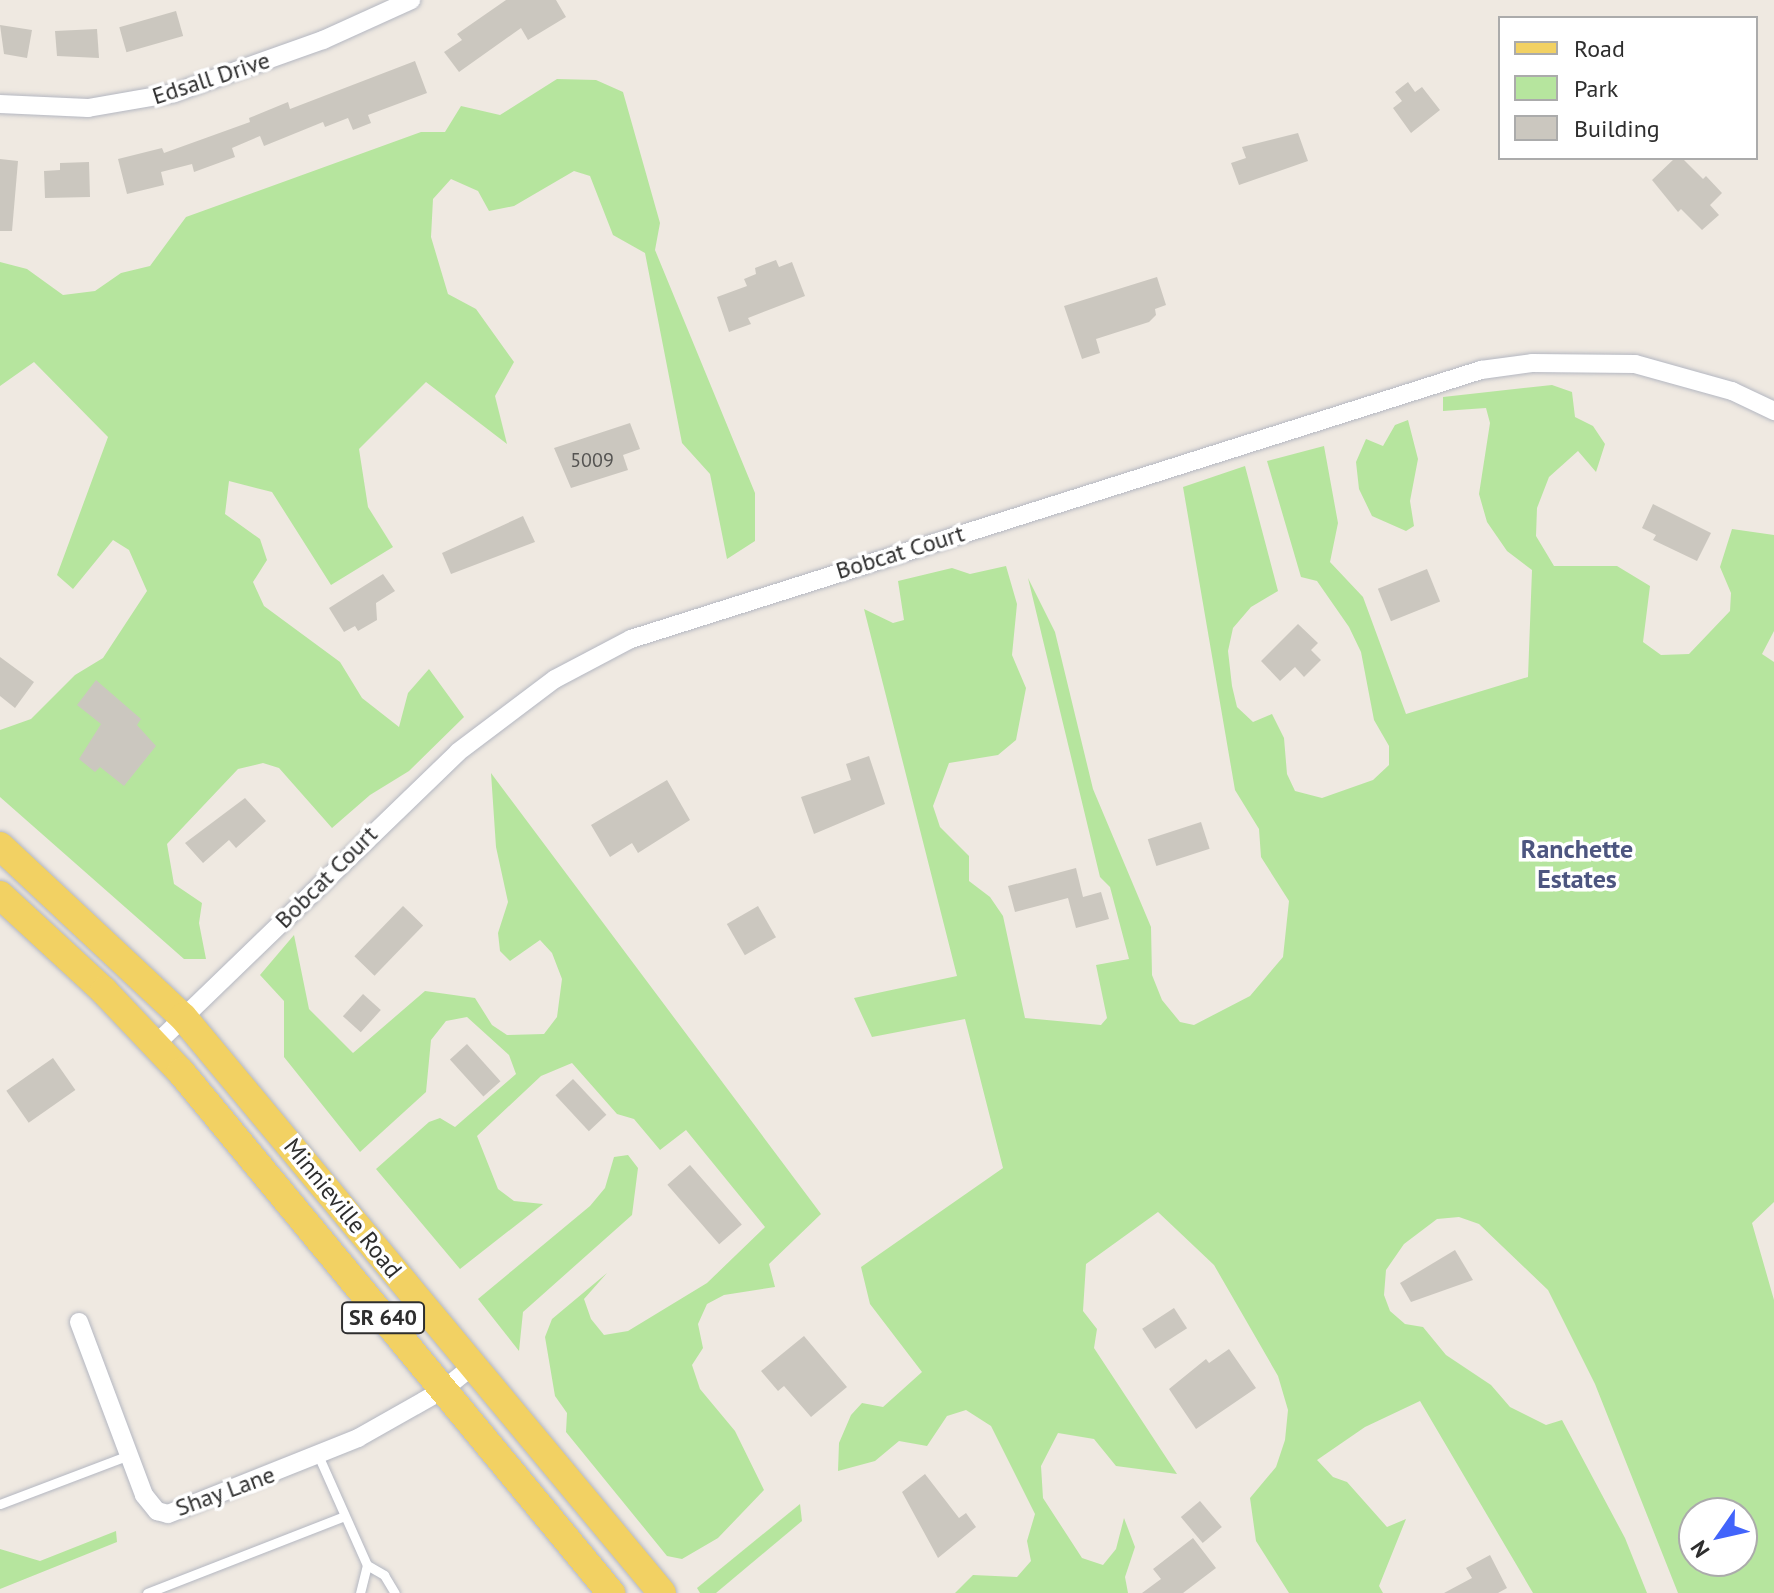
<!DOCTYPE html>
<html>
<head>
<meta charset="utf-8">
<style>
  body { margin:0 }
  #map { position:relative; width:1774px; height:1593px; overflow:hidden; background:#efe9e1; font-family:"PT Sans",sans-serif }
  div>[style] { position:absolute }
  .green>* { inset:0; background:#b6e59e }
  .building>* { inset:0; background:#cbc7bf; transform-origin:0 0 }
  .roads { filter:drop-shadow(0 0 2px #b4b7c1) drop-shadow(0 0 2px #b4b7c1) }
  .lane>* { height:9px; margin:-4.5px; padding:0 4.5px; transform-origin:4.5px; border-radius:4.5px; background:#fff }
  .street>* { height:18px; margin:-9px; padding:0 9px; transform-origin:9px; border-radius:9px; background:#fff }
  .primary>* { height:28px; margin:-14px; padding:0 14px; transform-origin:14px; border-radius:14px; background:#f2d163 }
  span { translate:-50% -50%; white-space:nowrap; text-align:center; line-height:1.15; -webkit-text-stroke:7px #fff; paint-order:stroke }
  .number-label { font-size:20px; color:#555452 }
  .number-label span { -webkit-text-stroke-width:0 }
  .shield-label span { padding:2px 6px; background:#fff; border:2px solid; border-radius:6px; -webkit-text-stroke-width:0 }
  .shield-label { font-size:22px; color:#2e2e2e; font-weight:700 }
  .street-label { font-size:24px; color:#2e2e2e }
  .neighbourhood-label { font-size:26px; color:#4d5680; font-weight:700 }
  .legend { position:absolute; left:1498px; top:16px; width:260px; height:144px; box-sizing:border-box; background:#fff; border:2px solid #ababab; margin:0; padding:10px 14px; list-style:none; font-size:24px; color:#2e2e2e }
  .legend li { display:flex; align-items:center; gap:16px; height:40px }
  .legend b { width:40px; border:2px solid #ababab }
  .north { position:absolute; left:1678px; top:1497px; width:80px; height:80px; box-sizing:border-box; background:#fff; border:2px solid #ababab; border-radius:50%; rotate:236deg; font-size:22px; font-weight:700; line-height:32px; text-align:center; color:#2e2e2e }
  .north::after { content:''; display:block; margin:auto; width:28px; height:36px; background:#4264fb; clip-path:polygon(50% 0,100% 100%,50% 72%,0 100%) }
</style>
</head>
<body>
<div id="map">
  <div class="green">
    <i style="clip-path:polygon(557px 79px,596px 80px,623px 92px,660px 223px,655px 250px,755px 493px,755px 541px,727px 559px,710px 474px,682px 443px,645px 253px,613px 235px,590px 176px,574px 171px,514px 206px,489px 211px,478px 191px,451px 179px,433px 199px,431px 237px,448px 294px,476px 309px,514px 362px,495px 396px,507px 444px,426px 382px,359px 449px,368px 507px,393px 547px,331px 585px,272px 492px,229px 481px,225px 514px,260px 539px,267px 560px,253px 582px,264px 606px,340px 662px,362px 698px,399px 727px,408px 693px,429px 669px,464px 717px,409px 771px,370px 795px,332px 828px,279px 768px,263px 763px,238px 769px,167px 844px,174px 884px,202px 903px,199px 923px,206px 959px,184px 959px,0 797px,0 730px,31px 719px,75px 675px,103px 658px,147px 591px,129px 550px,113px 540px,73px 589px,57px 575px,108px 437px,34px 362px,0 386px,0 262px,27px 269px,63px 295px,95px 291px,121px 273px,150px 266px,186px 217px,421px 132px,445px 132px,461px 106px,500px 115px)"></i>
    <i style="clip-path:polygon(evenodd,1552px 385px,1572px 392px,1575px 417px,1593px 426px,1605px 444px,1596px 472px,1578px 451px,1549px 477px,1537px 508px,1536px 536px,1554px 566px,1617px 566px,1650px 586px,1643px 642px,1661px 655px,1689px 654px,1730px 611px,1731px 593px,1720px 567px,1732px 529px,1774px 535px,1774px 631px,1762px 654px,1774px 662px,1774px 1202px,1752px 1223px,1774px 1300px,1774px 1593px,1678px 1593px,1595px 1384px,1548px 1290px,1479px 1224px,1459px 1217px,1437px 1219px,1404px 1244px,1386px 1270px,1384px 1295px,1390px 1311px,1405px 1324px,1423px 1327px,1446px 1355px,1491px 1385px,1510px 1407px,1546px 1425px,1562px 1420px,1625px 1538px,1647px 1593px,1533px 1593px,1420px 1401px,1365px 1427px,1317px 1460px,1333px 1477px,1347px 1482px,1387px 1527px,1406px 1519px,1379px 1586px,1383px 1593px,1289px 1593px,1256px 1541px,1250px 1498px,1276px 1467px,1285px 1440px,1288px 1410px,1278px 1376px,1214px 1265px,1158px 1212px,1086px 1264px,1083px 1311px,1097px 1329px,1094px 1348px,1177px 1474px,1116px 1466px,1094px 1439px,1058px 1433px,1041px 1466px,1043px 1498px,1082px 1558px,1103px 1565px,1116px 1549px,1124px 1518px,1135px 1547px,1125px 1577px,1128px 1593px,955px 1593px,973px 1575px,1017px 1577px,1031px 1561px,1027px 1541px,1035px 1514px,991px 1426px,966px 1410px,947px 1416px,927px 1446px,899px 1441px,875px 1461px,838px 1471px,839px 1443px,851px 1415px,862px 1403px,883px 1407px,922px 1372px,870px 1304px,861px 1267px,1003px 1168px,965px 1019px,872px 1037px,854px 998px,957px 976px,864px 609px,893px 623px,904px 620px,898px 581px,952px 568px,970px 574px,1006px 566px,1017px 604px,1012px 655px,1026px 688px,1016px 740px,998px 755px,949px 763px,933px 806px,940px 827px,969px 856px,969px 881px,990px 897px,1003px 916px,1025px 1018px,1101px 1025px,1107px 1018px,1096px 965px,1129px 959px,1110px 887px,1100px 877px,1028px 578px,1055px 632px,1093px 789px,1151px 927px,1152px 975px,1162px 1000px,1180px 1022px,1194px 1025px,1250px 996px,1283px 957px,1289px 901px,1261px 857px,1259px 829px,1235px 790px,1183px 487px,1245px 466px,1278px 591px,1251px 607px,1233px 628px,1228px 651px,1232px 686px,1237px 707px,1253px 722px,1272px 714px,1284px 738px,1287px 774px,1295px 791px,1322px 798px,1373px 780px,1389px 765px,1389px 746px,1374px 720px,1361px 652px,1349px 627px,1317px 581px,1301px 577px,1267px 461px,1324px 446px,1338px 523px,1330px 562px,1363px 597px,1406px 714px,1528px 677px,1532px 570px,1507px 551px,1487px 522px,1479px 494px,1490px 423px,1486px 408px,1443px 411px,1443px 397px,1552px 385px,1694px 1513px,1742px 1513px,1742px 1561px,1694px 1561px,1694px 1513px)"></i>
    <i style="clip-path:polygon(1408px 420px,1418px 459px,1410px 501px,1414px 526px,1406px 531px,1372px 516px,1359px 489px,1356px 462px,1366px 439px,1383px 446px,1395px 425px)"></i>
    <i style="clip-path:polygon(491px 773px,821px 1214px,769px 1264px,775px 1287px,724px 1295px,707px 1304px,698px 1324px,703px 1348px,692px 1365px,700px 1389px,735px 1431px,764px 1490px,718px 1538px,682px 1559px,667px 1556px,566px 1432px,567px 1413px,555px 1396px,545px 1337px,552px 1319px,607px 1273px,584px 1299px,591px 1319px,604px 1335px,628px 1331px,707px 1283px,765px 1227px,686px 1130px,660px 1150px,634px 1119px,617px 1114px,572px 1063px,541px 1076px,477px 1136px,498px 1189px,514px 1201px,543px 1204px,460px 1269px,376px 1169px,429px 1122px,440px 1118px,455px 1127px,516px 1074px,509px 1055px,467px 1017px,446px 1021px,431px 1040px,426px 1092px,360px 1152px,284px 1057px,284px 1001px,260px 975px,294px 935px,309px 1009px,353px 1053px,425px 991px,475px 998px,492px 1025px,507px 1035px,544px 1034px,557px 1017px,562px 979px,552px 953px,540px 940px,510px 961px,500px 951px,498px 933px,508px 902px,496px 847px)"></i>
    <i style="clip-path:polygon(628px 1155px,638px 1168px,632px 1215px,523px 1312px,519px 1351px,478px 1299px,590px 1206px,605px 1188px,614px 1157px)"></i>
    <i style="clip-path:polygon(800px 1504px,802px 1521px,716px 1593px,700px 1593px,697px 1588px)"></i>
    <i style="clip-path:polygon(116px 1531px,117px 1542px,0 1589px,0 1549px,40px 1561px)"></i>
  </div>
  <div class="building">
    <i style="clip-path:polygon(506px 0,556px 0,566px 17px,528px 40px,521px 28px,459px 72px,444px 52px,462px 40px,457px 34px)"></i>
    <i style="left:176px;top:11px;width:26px;height:59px;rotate:74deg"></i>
    <i style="clip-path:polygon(0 25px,32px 30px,27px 58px,4px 54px)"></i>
    <i style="clip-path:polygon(97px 29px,99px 58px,57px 56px,55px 31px)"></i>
    <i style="clip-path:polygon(415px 61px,427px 93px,368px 115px,371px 123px,353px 130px,348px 118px,325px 127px,323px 122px,264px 146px,260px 136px,232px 148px,235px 157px,194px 172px,192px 164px,161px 172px,164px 185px,127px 194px,118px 159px,162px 148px,164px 153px,250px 122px,249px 118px,288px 102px,290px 109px)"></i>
    <i style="clip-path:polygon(1408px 82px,1415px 92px,1422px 87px,1440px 110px,1411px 133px,1393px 108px,1402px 101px,1395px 92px)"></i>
    <i style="clip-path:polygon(1298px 133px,1308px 161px,1239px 185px,1231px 163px,1246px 158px,1242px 147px)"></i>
    <i style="clip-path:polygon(1675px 158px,1682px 158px,1703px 179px,1706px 176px,1722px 193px,1710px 205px,1719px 215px,1702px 230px,1681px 209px,1678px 212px,1652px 180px)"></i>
    <i style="clip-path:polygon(0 159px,18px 161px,12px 231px,0 231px)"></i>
    <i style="clip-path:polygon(89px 162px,90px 197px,45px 198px,44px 171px,60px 170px,60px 163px)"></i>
    <i style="clip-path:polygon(776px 260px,779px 267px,792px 262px,805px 296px,748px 318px,751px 324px,729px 332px,717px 297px,747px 286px,744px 279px,756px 274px,755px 268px)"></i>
    <i style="clip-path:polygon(1157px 277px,1166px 305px,1155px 309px,1156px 315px,1149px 322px,1096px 339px,1100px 353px,1082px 359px,1064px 306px)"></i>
    <i style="clip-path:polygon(630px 423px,640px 449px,623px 455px,628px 470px,571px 488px,554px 448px)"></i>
    <i style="clip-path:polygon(1653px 504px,1711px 533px,1697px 561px,1653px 540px,1656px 535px,1642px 528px)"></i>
    <i style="clip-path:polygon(523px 516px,535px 542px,451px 574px,442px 553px)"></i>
    <i style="left:1427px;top:569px;width:35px;height:53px;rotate:68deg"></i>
    <i style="clip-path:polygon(383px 574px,395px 591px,376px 603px,377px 620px,358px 631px,355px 626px,344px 632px,329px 608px)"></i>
    <i style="clip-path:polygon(1298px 624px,1318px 643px,1311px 650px,1321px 660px,1304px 677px,1295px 667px,1280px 681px,1261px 661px)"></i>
    <i style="clip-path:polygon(0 657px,34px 682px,15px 708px,0 696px)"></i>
    <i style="clip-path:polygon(96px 680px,141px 719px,137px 725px,156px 746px,124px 786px,100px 767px,95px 772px,79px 759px,101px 724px,77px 705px)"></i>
    <i style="clip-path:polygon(869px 756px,885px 804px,814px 834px,801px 797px,851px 780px,846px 764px)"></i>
    <i style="clip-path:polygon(667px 780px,690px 820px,638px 853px,632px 843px,610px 857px,591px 825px)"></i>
    <i style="clip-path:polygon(245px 798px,266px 821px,236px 848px,229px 840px,203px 863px,185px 843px)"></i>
    <i style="left:1201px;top:822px;width:28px;height:56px;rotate:72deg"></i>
    <i style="clip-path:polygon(1076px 868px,1083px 897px,1101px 892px,1109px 919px,1076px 928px,1068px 898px,1015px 912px,1008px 886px)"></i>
    <i style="left:403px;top:906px;width:28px;height:70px;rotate:44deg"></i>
    <i style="left:758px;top:906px;width:36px;height:36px;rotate:60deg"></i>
    <i style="left:363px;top:994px;width:24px;height:30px;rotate:42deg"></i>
    <i style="left:467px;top:1044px;width:50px;height:23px;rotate:48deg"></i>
    <i style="left:53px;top:1058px;width:39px;height:57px;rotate:55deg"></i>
    <i style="left:573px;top:1079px;width:49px;height:24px;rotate:47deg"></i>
    <i style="left:690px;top:1165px;width:79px;height:30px;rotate:49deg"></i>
    <i style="clip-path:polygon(1455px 1250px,1473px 1280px,1411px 1302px,1400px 1283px)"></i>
    <i style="left:1174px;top:1308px;width:24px;height:38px;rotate:57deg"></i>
    <i style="clip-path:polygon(804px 1336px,847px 1387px,811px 1417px,784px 1386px,778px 1391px,761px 1371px)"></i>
    <i style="clip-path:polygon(1229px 1349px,1256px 1388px,1196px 1429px,1169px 1389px,1206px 1359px,1209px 1363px)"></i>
    <i style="clip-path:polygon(925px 1474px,959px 1518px,966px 1513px,976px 1527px,938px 1558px,902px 1492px)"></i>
    <i style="left:1200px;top:1501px;width:34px;height:25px;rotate:50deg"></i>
    <i style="clip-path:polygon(1193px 1538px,1216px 1568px,1183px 1593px,1142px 1593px,1161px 1579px,1153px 1569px)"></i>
    <i style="clip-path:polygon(1490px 1555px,1507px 1588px,1498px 1593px,1444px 1593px,1472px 1578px,1466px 1568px)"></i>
  </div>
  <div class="roads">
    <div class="lane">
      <i style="left:318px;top:1455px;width:120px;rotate:66deg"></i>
      <i style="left:367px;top:1565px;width:20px;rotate:30deg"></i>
      <i style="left:384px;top:1575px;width:21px;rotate:59deg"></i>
      <i style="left:0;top:1504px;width:138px;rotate:-20.8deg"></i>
      <i style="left:147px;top:1593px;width:212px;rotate:-21.3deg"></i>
      <i style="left:360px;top:1593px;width:29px;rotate:-76deg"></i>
    </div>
    <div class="street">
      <i style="left:0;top:104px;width:88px;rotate:2.6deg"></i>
      <i style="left:88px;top:108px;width:87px;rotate:-9.9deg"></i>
      <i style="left:174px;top:93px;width:158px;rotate:-19.6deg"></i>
      <i style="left:323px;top:40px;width:97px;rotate:-24.4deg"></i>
      <i style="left:155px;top:1045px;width:421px;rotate:-44deg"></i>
      <i style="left:458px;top:752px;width:121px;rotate:-37deg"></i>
      <i style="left:555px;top:679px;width:86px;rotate:-27.8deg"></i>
      <i style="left:631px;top:639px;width:892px;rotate:-17.56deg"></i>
      <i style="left:1481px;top:370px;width:51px;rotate:-7.8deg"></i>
      <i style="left:1532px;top:363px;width:103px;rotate:0.6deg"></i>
      <i style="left:1635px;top:364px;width:101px;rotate:15.6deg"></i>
      <i style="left:1732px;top:391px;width:47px;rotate:25.5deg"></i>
      <i style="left:79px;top:1322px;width:185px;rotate:69.4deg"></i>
      <i style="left:144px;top:1495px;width:21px;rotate:51deg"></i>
      <i style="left:157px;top:1511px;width:11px;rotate:15deg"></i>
      <i style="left:168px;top:1514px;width:205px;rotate:-21.8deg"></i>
      <i style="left:358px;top:1438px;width:98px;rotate:-29.5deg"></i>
      <i style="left:443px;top:1390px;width:38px;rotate:-39deg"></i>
    </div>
    <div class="primary">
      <i style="left:0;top:846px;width:250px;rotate:43.1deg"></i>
      <i style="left:183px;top:1017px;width:749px;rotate:50.25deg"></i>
      <i style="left:0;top:895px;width:142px;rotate:42.7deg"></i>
      <i style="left:104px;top:991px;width:112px;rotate:46.5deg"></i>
      <i style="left:181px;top:1072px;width:676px;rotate:50.47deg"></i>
    </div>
  </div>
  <div class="number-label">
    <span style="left:592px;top:460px">5009</span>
  </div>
  <div class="shield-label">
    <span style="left:383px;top:1318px">SR 640</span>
  </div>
  <div class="street-label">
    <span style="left:211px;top:78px;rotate:-18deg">Edsall Drive</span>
    <span style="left:900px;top:552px;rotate:-17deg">Bobcat Court</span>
    <span style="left:326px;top:877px;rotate:-45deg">Bobcat Court</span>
    <span style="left:343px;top:1208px;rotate:51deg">Minnieville Road</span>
    <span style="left:225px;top:1491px;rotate:-20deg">Shay Lane</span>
  </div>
  <div class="neighbourhood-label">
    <span style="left:1577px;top:864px">Ranchette<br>Estates</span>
  </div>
  <ul class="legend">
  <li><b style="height:10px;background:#f2d163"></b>Road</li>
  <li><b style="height:22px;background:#b6e59e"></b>Park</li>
  <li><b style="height:22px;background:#cbc7bf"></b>Building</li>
  </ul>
  <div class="north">N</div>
</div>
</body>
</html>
